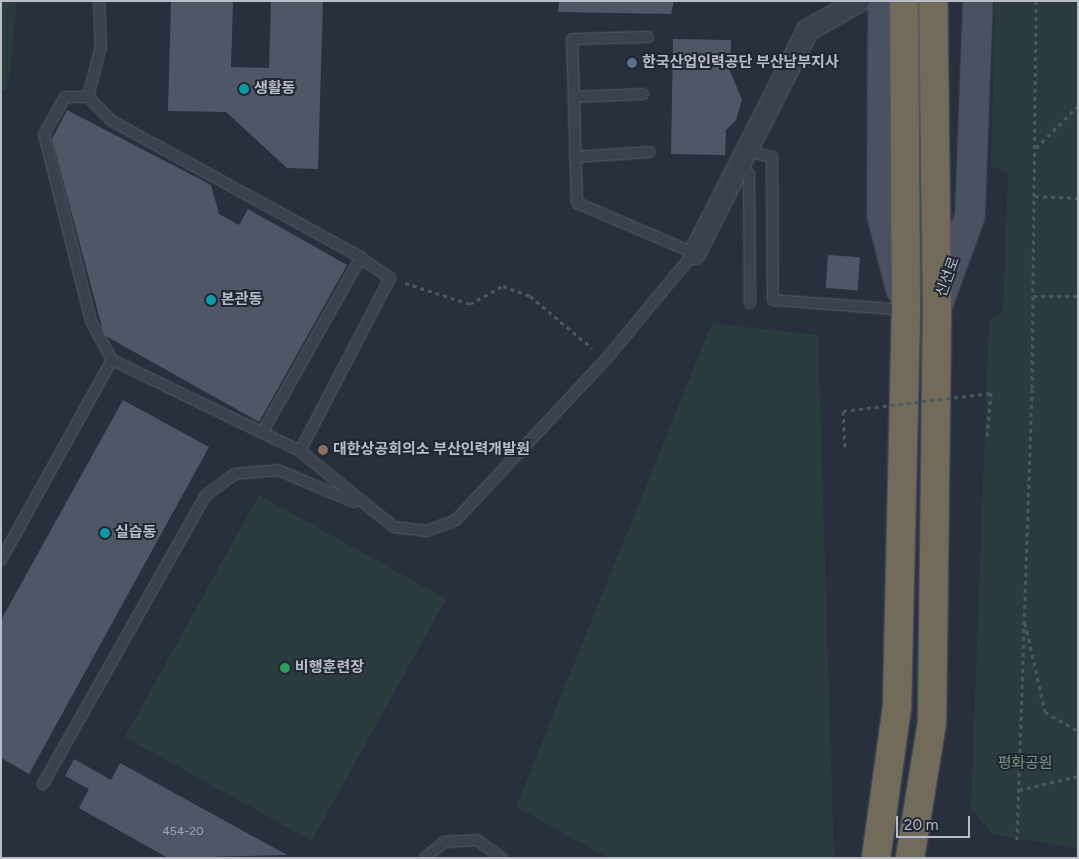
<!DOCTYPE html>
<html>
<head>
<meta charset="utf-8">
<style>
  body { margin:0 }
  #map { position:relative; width:1079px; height:859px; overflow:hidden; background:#282f3d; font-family:Figtree,"Noto Sans KR",sans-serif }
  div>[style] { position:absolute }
  .green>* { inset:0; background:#2b3c3f; transform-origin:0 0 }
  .building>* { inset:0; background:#4f5766; transform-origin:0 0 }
  .path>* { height:3px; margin-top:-1.5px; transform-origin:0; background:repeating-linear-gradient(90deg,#4a595d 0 4px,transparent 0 8px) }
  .roads { filter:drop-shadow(0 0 1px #575d68) drop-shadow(0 0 1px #575d68) }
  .lane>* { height:10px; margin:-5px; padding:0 5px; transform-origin:5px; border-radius:5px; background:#3c424d }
  .street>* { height:21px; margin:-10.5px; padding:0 10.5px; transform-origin:10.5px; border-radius:10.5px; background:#3c424d }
  .secondary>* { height:28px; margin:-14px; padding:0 14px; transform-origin:14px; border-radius:14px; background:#4a5160 }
  .highway>* { height:28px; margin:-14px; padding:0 14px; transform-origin:14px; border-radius:14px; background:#726b5a }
  .path-bridge>* { height:3px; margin-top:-1.5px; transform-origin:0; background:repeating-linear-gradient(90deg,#4a595d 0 4px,transparent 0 8px) }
  .dots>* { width:14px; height:14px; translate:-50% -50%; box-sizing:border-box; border:2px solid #212733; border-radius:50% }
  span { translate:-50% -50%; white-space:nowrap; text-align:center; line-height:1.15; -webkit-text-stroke:4px #212733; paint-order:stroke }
  .number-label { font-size:12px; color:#9ea4b0 }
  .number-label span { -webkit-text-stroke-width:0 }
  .poi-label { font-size:15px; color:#b8bdc8; font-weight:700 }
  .left { translate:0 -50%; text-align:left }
  .street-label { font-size:15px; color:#b8bdc8 }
  .park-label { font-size:15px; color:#72967d }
  .frame { position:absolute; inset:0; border:2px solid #b8bdc8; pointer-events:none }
  .scale { position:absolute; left:896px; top:816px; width:74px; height:22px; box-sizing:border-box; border:2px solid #b8bdc8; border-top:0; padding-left:6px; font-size:15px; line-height:18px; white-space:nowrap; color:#b8bdc8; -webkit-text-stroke:4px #212733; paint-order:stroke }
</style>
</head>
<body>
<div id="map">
  <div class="green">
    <i style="clip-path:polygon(1px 1px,17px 1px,8px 89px,1px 92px)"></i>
    <i style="clip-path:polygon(995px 1px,1078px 1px,1078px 848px,992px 834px,971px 808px,989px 322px,1003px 311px,1008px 173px,991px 166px)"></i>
    <i style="clip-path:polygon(712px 323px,818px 335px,834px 858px,608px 858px,516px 807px)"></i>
    <i style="left:259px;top:495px;width:214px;height:277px;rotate:29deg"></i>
  </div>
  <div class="building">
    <i style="clip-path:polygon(171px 1px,233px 1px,231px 67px,269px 68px,271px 1px,323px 1px,318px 169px,287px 168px,226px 112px,168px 111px)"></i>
    <i style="clip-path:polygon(559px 1px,674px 1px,671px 14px,558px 12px)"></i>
    <i style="clip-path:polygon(673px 39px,731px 40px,730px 71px,742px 100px,736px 120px,726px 130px,725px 155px,671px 154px)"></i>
    <i style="clip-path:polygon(67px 110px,211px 185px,219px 214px,239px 225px,248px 209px,347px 265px,259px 422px,104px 335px,52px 139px)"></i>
    <i style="left:828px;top:255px;width:32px;height:33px;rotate:4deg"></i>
    <i style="clip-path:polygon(123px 400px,209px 447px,29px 774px,1px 758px,1px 620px)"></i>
    <i style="clip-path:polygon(74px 759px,111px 780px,120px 763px,287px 855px,168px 858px,79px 808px,89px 789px,65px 776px)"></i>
  </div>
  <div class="path">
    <i style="left:1036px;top:148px;width:59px;rotate:-45deg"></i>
    <i style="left:1035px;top:196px;width:43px;rotate:2.7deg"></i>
    <i style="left:405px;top:283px;width:68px;rotate:17.9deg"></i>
    <i style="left:470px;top:304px;width:38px;rotate:-29deg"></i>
    <i style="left:503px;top:286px;width:29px;rotate:20deg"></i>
    <i style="left:530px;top:296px;width:81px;rotate:40deg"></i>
    <i style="left:1033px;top:296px;width:45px"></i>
    <i style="left:843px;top:411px;width:38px;rotate:87deg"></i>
    <i style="left:987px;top:436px;width:43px;rotate:-84.7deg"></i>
    <i style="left:1025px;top:623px;width:91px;rotate:77.3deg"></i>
    <i style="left:1045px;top:712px;width:38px;rotate:30deg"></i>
    <i style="left:1019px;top:790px;width:61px;rotate:-13.3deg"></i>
    <i style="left:1017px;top:840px;width:452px;rotate:-88.1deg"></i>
    <i style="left:1032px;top:388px;width:387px;rotate:-89.4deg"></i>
  </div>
  <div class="roads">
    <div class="lane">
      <i style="left:99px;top:1px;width:45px;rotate:87.5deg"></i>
      <i style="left:101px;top:46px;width:53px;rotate:104.3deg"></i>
      <i style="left:88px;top:97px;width:34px;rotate:45deg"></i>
      <i style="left:112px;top:121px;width:275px;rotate:28.7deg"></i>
      <i style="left:353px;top:253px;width:45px;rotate:34deg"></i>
      <i style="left:390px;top:278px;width:195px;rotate:117.5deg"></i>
      <i style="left:88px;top:97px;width:23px;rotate:180deg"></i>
      <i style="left:65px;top:97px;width:43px;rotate:119.6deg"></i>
      <i style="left:44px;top:134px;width:193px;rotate:75.9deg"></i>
      <i style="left:91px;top:321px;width:44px;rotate:61.7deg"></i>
      <i style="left:112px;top:360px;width:209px;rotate:25.8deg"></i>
      <i style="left:300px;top:451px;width:121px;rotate:39deg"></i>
      <i style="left:394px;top:527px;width:33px;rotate:7deg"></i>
      <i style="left:427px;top:531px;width:31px;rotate:-21deg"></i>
      <i style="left:456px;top:520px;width:221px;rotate:-47deg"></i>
      <i style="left:607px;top:358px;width:136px;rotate:-50.4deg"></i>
      <i style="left:694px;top:253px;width:127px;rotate:-156.9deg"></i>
      <i style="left:577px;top:203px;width:164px;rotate:-91.7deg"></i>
      <i style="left:572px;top:39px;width:76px;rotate:-1.5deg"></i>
      <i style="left:574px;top:97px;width:69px;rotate:-2.5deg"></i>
      <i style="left:746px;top:151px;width:27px;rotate:13deg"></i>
      <i style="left:772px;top:157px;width:143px;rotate:89.6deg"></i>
      <i style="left:773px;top:300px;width:132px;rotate:4.3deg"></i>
      <i style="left:575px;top:157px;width:75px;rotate:-3.8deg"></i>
      <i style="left:737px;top:167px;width:14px;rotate:30deg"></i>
      <i style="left:749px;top:174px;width:129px;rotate:89.6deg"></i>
      <i style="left:263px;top:431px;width:200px;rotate:-60.6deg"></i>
      <i style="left:1px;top:560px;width:229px;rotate:-61deg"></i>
      <i style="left:43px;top:784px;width:332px;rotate:-60.6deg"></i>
      <i style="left:206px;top:495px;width:36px;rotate:-36deg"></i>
      <i style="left:235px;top:474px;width:43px;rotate:-5.3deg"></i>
      <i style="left:278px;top:470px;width:82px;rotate:22.8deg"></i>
      <i style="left:425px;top:858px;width:25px;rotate:-40deg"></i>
      <i style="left:444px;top:842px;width:33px;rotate:-3deg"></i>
      <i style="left:477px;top:840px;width:31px;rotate:36deg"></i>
    </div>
    <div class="street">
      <i style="left:694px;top:253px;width:250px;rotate:-63.1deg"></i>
      <i style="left:807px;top:30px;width:59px;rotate:-29.6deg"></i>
    </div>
    <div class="secondary">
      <i style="left:883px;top:1px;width:215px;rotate:90.3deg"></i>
      <i style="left:882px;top:216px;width:76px;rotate:75.6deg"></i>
      <i style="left:938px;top:304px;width:94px;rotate:-70deg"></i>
      <i style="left:970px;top:216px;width:215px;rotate:-87.9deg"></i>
    </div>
    <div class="highway">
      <i style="left:876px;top:858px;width:152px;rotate:-82.1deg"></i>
      <i style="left:897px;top:707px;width:397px;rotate:-88.7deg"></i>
      <i style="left:906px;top:310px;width:309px;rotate:-90.4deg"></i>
      <i style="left:910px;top:858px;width:138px;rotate:-80.8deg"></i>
      <i style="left:932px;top:722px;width:414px;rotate:-89.3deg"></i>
      <i style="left:937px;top:308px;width:307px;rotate:-90.7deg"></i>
    </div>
  </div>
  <div class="path-bridge">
    <i style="left:843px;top:411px;width:149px;rotate:-6.9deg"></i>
  </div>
  <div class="dots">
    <i style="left:632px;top:63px;background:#5c6f8a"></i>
    <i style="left:244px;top:89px;background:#0f9aa8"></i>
    <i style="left:211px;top:300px;background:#0f9aa8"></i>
    <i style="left:323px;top:450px;background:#8d6e63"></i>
    <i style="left:105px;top:533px;background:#0f9aa8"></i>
    <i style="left:285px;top:668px;background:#2e9e5b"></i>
  </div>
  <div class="number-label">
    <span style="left:183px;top:832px">454-20</span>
  </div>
  <div class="poi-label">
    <span class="left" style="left:642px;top:63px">한국산업인력공단 부산남부지사</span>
    <span class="left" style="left:254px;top:89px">생활동</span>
    <span class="left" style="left:221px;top:300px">본관동</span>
    <span class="left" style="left:333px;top:450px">대한상공회의소 부산인력개발원</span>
    <span class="left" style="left:115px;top:533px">실습동</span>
    <span class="left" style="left:295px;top:668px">비행훈련장</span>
  </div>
  <div class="street-label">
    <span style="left:948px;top:277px;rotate:-70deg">신선로</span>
  </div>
  <div class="park-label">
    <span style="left:1025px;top:764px">평화공원</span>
  </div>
  <div class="frame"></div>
  <div class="scale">20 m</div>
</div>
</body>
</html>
